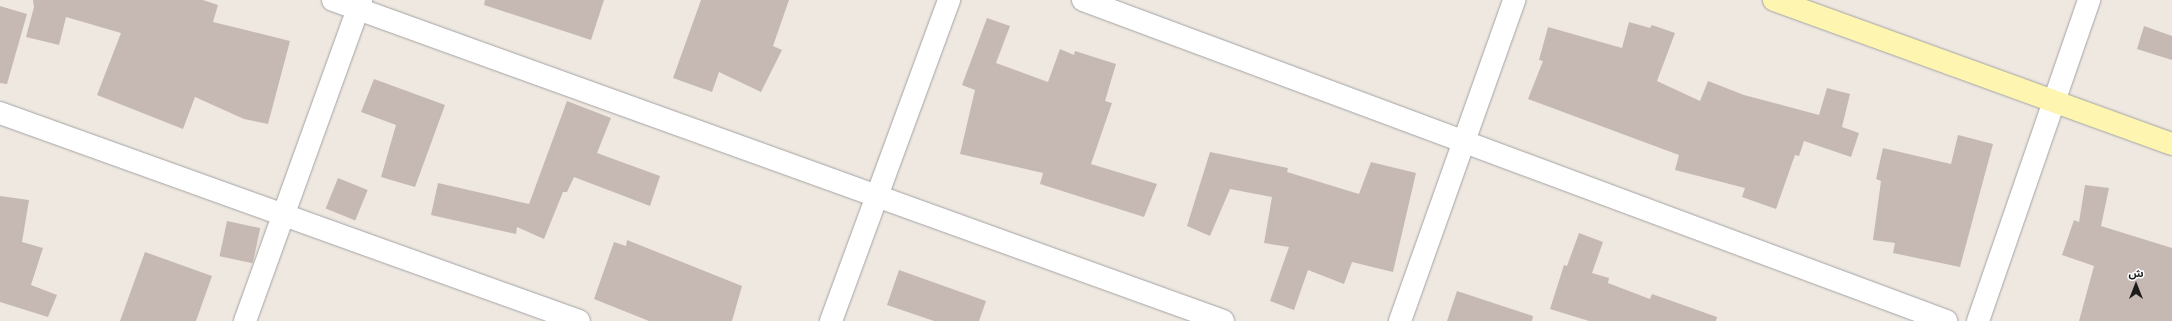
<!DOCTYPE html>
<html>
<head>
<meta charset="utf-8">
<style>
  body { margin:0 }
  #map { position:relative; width:2172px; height:321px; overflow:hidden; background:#efe8e1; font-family:"Noto Sans","Noto Sans Arabic",sans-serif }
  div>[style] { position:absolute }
  .building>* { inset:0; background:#c6b9b4; transform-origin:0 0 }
  .roads { filter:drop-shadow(0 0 1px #a3a3a3) drop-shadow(0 0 1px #a3a3a3) }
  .minor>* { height:22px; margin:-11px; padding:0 11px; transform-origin:11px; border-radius:11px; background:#fff }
  .secondary>* { height:22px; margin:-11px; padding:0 11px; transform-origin:11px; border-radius:11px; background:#fef5b0 }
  span { translate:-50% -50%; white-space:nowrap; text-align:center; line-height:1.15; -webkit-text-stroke:3px #fff; paint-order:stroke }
  .north { position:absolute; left:2116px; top:265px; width:40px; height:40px; -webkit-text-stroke:3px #fff; paint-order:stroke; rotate:0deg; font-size:11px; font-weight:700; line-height:16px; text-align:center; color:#1c1c1c }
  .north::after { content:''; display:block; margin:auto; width:14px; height:18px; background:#1c1c1c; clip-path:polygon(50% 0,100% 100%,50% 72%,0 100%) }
</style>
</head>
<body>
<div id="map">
  <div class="building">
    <i style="clip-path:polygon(33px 0,203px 0,218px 5px,213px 22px,290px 41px,268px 124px,244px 119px,195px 97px,183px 129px,97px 95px,121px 33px,66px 17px,59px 45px,26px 37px,34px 7px)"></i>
    <i style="clip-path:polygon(485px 0,604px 0,591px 40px,484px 5px)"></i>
    <i style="clip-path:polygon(701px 0,789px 0,773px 46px,782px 50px,761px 92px,719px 72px,712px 92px,673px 78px)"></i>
    <i style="clip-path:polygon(0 6px,27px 14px,7px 84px,0 83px)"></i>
    <i style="clip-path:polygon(987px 18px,1010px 26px,996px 63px,1048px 82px,1060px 49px,1074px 55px,1075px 51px,1116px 64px,1105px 101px,1112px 103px,1091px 164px,1157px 184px,1144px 217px,1040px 184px,1043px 173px,960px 154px,975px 90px,962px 85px)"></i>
    <i style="clip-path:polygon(1629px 22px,1650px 28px,1652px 25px,1675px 33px,1657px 81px,1700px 101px,1708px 81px,1744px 95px,1819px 115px,1827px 88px,1850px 94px,1842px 127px,1859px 133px,1851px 157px,1804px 141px,1799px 156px,1795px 155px,1776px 209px,1742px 197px,1745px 188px,1675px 170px,1679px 155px,1528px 99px,1543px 61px,1539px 60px,1548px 27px,1622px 48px)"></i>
    <i style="clip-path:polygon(2144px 26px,2172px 36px,2172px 60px,2137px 49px)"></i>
    <i style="clip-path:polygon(374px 79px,445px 105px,415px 187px,381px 177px,396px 125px,361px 112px)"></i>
    <i style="clip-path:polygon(567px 101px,611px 118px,597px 153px,660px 176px,650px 206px,574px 177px,567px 192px,563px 192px,544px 239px,517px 227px,516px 234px,431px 215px,438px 183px,529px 204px)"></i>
    <i style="clip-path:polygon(1958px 135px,1993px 144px,1960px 267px,1893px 253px,1895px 243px,1873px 240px,1881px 181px,1876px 179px,1883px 148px,1951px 164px)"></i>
    <i style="clip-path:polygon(1210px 152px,1288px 168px,1287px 172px,1359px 194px,1371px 162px,1416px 173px,1393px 272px,1352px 262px,1344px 284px,1308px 270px,1294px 310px,1270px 301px,1289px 247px,1264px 243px,1272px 197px,1230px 189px,1210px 236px,1187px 226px)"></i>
    <i style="left:338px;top:178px;width:32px;height:33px;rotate:22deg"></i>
    <i style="clip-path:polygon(2085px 185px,2109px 188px,2101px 226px,2172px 248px,2172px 321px,2079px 321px,2094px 266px,2062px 255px,2074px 220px,2079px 222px)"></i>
    <i style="clip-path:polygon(0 196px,29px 200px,22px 242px,43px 248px,31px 285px,57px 295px,48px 317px,0 302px)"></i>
    <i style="left:227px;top:221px;width:34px;height:36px;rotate:12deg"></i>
    <i style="clip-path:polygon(1579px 233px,1603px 242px,1592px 273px,1609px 278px,1608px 283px,1650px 299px,1652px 294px,1717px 317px,1716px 321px,1589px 321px,1550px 309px,1564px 265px,1567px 266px)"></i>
    <i style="clip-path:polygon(627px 240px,742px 286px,732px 321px,649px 321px,594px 299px,614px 242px,626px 246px)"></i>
    <i style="clip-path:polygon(145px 252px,212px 276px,196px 321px,120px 321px)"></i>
    <i style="clip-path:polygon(899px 270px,986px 301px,979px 321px,934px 321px,887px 305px)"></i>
    <i style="clip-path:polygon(1457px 291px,1533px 316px,1532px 321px,1447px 321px)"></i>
  </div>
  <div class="roads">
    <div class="minor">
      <i style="left:333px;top:0;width:946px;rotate:19.83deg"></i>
      <i style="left:1083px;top:0;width:921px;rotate:20.4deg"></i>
      <i style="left:0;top:113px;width:615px;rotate:19.76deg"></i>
      <i style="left:245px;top:321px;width:341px;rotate:-70.1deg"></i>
      <i style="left:831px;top:321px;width:342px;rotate:-69.8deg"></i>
      <i style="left:1400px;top:321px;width:341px;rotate:-70.4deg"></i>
      <i style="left:1978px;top:321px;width:340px;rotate:-70.9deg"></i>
    </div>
    <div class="secondary">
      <i style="left:1774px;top:0;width:423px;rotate:19.9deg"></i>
    </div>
  </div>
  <div class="north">ش</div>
</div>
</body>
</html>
